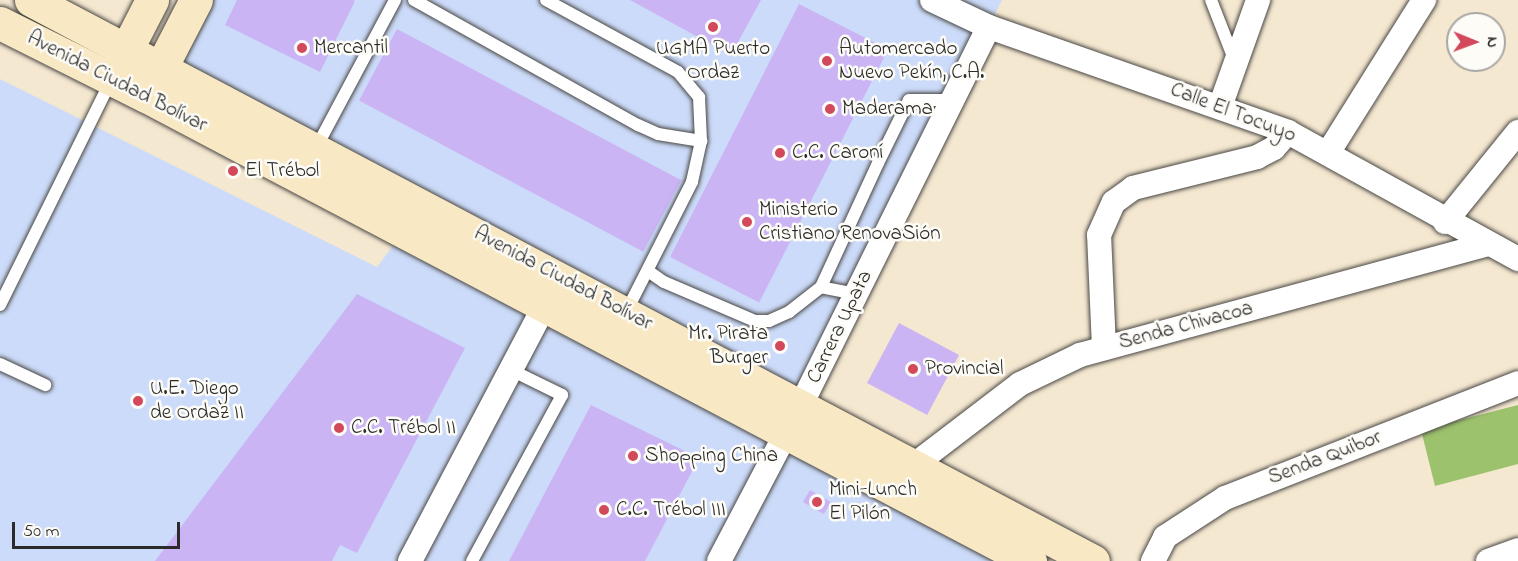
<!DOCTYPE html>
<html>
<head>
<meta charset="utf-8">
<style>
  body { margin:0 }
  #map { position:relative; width:1518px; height:561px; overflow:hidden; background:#f5e8d1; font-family:"Indie Flower",sans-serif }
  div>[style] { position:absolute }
  .built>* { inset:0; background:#ccdbf9 }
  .green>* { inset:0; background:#9cc26d }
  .building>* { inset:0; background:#cab4f4; transform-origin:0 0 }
  .roads { filter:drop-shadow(0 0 2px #494744) drop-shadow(0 0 2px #494744) }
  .lane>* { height:12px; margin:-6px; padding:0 6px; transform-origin:6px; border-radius:6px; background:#fff }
  .street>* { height:24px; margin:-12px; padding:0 12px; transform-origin:12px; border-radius:12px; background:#fff }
  .secondary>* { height:33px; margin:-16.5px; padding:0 16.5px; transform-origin:16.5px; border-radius:16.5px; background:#f8e8c3 }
  .dots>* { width:16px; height:16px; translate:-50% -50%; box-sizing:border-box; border:3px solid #fdfcf7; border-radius:50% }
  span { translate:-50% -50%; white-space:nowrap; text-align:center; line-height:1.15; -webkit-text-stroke:5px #fdfcf7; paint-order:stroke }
  .poi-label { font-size:21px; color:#2b2b2b }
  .left { translate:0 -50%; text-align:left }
  .right { translate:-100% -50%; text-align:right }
  .street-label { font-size:21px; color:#2b2b2b }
  .north { position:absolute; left:1446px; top:12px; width:60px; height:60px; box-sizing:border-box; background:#fdfcf7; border:2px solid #a9a8a5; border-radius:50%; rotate:91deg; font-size:16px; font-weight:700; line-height:24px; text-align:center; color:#2b2b2b }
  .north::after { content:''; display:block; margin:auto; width:21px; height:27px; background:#d1495b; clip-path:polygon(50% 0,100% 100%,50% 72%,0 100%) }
  .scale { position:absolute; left:12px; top:522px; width:168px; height:27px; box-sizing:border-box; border:3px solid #2b2b2b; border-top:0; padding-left:8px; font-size:18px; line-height:21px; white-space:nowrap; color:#2b2b2b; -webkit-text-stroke:4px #fdfcf7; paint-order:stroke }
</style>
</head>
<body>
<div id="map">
  <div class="built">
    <i style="clip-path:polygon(196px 0,1002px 0,801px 405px,161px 69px)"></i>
    <i style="clip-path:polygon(0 79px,377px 267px,404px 231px,1030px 561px,0 561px)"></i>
  </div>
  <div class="green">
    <i style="clip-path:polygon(1518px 405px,1518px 464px,1435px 486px,1421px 430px)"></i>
  </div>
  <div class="building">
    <i style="clip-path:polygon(237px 0,353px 0,355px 1px,320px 72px,225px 25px)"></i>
    <i style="clip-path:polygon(630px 0,761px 0,731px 55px)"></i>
    <i style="left:799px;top:4px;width:100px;height:284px;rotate:27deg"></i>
    <i style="left:397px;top:29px;width:322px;height:81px;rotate:28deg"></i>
    <i style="clip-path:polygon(357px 294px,465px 348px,357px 553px,340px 545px,332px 561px,155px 561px)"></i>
    <i style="left:899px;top:323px;width:68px;height:68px;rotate:28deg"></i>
    <i style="clip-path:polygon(591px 405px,699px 458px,645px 561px,509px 561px)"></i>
    <i style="left:810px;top:490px;width:24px;height:14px;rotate:30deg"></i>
  </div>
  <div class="roads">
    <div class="lane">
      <i style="left:414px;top:0;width:257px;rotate:29.2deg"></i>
      <i style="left:638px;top:125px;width:22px;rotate:24deg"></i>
      <i style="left:658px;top:134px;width:44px;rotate:9.2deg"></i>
      <i style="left:546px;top:0;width:150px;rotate:28.6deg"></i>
      <i style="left:678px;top:72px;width:33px;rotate:50deg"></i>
      <i style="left:699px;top:97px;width:44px;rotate:87.4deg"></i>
      <i style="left:701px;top:141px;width:42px;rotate:102.4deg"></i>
      <i style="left:692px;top:182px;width:146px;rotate:116.9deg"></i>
      <i style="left:1211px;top:0;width:63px;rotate:68.7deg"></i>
      <i style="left:316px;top:148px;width:168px;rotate:-61.9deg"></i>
      <i style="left:648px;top:271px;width:19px;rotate:35deg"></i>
      <i style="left:664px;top:282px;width:99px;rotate:23.2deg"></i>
      <i style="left:755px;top:321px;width:14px"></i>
      <i style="left:769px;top:321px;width:22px;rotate:-24deg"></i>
      <i style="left:789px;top:312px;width:41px;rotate:-38deg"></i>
      <i style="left:856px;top:294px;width:36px;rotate:-169deg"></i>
      <i style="left:821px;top:287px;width:136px;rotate:-65.3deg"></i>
      <i style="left:878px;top:163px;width:70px;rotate:-63.8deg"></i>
      <i style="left:909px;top:100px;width:43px"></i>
      <i style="left:0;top:305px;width:251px;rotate:-63.7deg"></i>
      <i style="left:0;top:364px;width:50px;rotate:25deg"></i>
      <i style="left:472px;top:561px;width:189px;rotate:-61.5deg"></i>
      <i style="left:562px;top:395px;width:57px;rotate:-153.9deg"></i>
    </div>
    <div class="street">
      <i style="left:932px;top:0;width:63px;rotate:25.3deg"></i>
      <i style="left:989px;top:27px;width:317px;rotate:19.3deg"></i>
      <i style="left:1288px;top:132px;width:263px;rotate:28.9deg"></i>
      <i style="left:1220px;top:107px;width:114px;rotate:-70.4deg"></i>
      <i style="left:1328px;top:153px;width:181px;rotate:-57.9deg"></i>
      <i style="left:1445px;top:222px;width:116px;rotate:-51deg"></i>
      <i style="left:1104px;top:348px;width:113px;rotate:-92.5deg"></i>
      <i style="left:1099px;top:235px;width:36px;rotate:-66deg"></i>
      <i style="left:1114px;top:202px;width:24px;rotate:-36deg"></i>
      <i style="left:1133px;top:188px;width:128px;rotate:-14deg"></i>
      <i style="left:1257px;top:157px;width:19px;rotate:-28deg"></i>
      <i style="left:1274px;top:148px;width:21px;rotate:-49deg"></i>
      <i style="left:914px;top:465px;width:133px;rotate:-37.4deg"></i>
      <i style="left:1020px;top:384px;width:67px;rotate:-25.8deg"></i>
      <i style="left:1080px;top:355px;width:420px;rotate:-15.2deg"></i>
      <i style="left:410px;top:561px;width:289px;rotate:-62.2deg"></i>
      <i style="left:719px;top:561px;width:176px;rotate:-62.3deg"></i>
      <i style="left:801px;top:405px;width:422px;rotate:-63.6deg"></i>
      <i style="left:1153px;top:561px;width:27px;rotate:-63deg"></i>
      <i style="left:1165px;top:537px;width:72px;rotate:-33deg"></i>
      <i style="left:1225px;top:498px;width:315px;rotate:-21.4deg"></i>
      <i style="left:1488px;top:561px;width:32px;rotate:-20deg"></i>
    </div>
    <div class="secondary">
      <i style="left:31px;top:0;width:1201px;rotate:27.85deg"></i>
      <i style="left:0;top:23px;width:163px;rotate:26.6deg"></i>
      <i style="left:146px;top:96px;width:999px;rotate:27.75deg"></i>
      <i style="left:116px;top:70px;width:79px;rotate:-62.8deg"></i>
      <i style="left:150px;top:89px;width:100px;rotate:-62.7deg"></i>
    </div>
  </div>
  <div class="dots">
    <i style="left:713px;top:27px;background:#d1495b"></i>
    <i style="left:302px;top:48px;background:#d1495b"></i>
    <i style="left:827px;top:61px;background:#d1495b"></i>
    <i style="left:830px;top:109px;background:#d1495b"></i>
    <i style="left:780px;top:153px;background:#d1495b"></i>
    <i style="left:233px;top:171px;background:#d1495b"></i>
    <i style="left:747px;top:222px;background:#d1495b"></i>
    <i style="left:780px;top:346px;background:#d1495b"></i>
    <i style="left:913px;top:369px;background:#d1495b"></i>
    <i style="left:138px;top:401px;background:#d1495b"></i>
    <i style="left:339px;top:428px;background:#d1495b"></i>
    <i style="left:633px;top:456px;background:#d1495b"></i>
    <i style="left:817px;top:502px;background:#d1495b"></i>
    <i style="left:604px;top:510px;background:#d1495b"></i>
  </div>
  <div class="poi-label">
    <span class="left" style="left:314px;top:48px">Mercantil</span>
    <span style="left:713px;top:61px">UGMA Puerto<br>Ordaz</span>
    <span class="left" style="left:839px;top:61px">Automercado<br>Nuevo Pekín, C.A.</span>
    <span class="left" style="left:842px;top:109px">Maderama</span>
    <span class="left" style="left:792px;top:153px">C.C. Caroní</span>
    <span class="left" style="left:245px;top:171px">El Trébol</span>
    <span class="left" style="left:759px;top:222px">Ministerio<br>Cristiano RenovaSión</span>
    <span class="right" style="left:768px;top:346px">Mr. Pirata<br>Burger</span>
    <span class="left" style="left:925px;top:369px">Provincial</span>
    <span class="left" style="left:150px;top:401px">U.E. Diego<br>de Ordaz II</span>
    <span class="left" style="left:351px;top:428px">C.C. Trébol II</span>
    <span class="left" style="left:645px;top:456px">Shopping China</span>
    <span class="left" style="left:829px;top:502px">Mini-Lunch<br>El Pilón</span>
    <span class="left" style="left:616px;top:510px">C.C. Trébol III</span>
  </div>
  <div class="street-label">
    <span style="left:117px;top:82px;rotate:27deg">Avenida Ciudad Bolívar</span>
    <span style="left:1233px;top:113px;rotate:21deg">Calle El Tocuyo</span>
    <span style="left:563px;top:279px;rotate:28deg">Avenida Ciudad Bolívar</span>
    <span style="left:1186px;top:326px;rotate:-15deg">Senda Chivacoa</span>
    <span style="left:840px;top:327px;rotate:-64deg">Carrera Upata</span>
    <span style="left:1325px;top:458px;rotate:-21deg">Senda Quibor</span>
  </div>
  <div class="north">N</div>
  <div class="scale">50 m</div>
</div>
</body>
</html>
